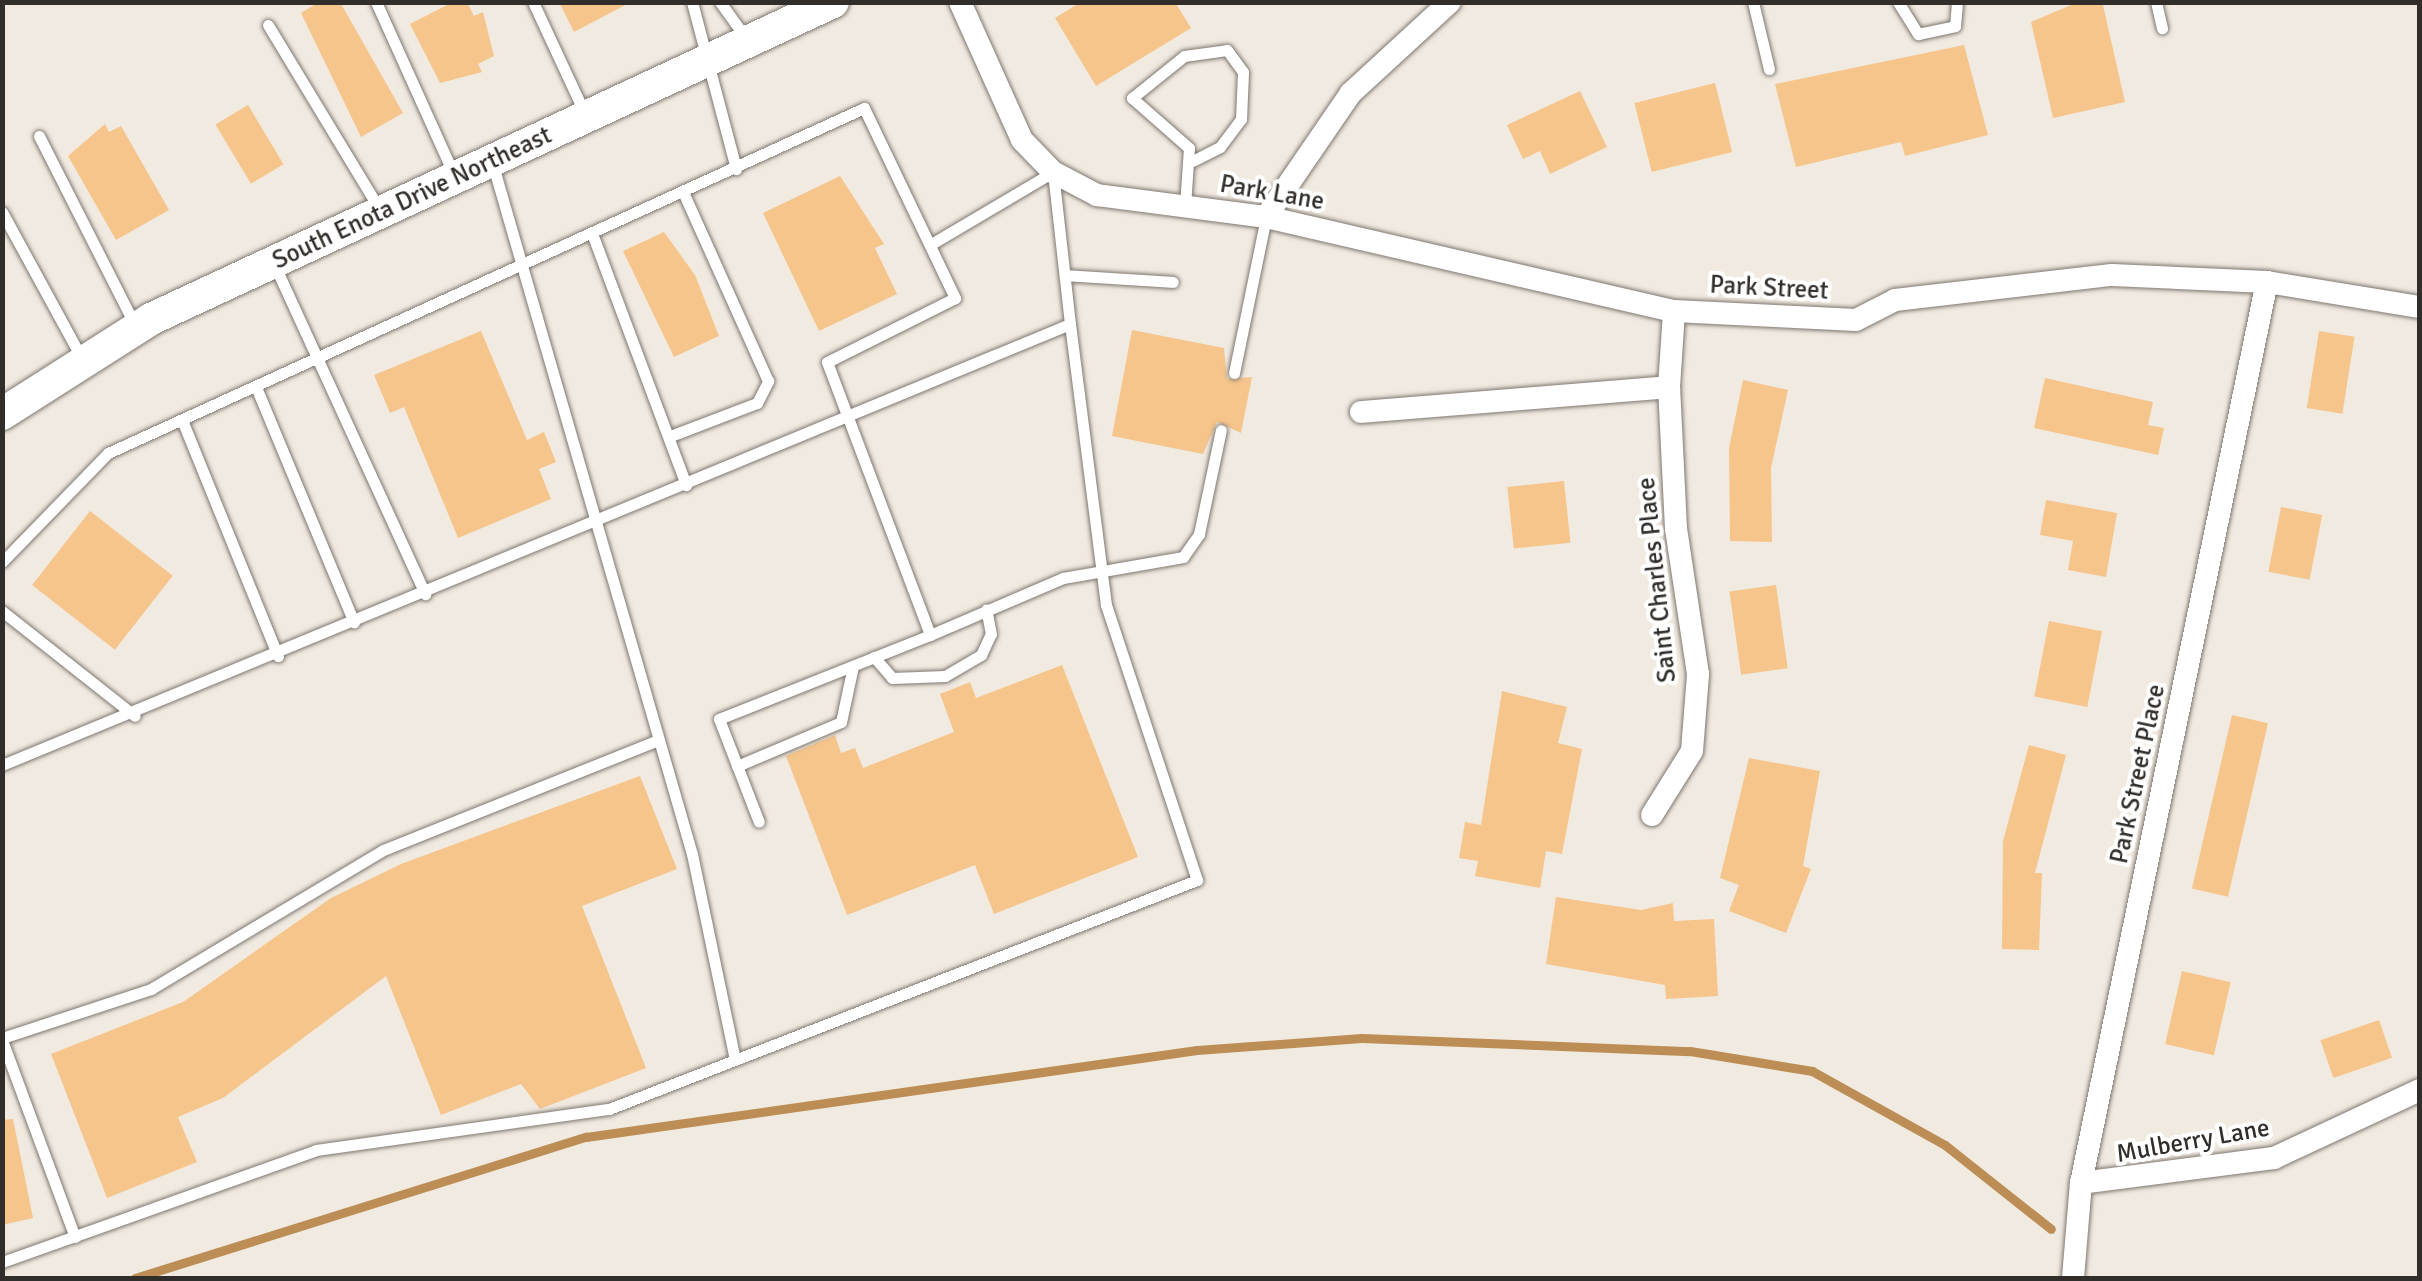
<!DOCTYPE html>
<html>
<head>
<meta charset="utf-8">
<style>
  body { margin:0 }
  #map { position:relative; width:2422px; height:1281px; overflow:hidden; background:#f1eae1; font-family:Signika,sans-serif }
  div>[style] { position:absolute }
  .stream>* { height:9px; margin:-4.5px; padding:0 4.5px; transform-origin:4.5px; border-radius:4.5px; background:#bc8e56 }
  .building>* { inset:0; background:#f6c58c; transform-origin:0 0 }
  .roads { filter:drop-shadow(0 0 2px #7e7770) drop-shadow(0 0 2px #7e7770) }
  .lane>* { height:11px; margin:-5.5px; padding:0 5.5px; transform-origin:5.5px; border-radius:5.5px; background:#fff }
  .street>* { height:22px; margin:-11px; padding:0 11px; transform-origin:11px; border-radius:11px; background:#fff }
  .secondary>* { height:32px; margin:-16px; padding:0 16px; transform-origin:16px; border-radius:16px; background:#fff }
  span { translate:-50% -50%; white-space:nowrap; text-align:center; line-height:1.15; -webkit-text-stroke:8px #fff; paint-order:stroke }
  .street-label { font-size:25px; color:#302d2a }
  .frame { position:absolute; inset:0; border:5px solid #302d2a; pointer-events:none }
</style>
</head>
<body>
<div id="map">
  <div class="stream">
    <i style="left:135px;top:1278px;width:473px;rotate:-17.4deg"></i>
    <i style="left:586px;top:1137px;width:617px;rotate:-8.1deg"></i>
    <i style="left:1197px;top:1050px;width:165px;rotate:-4.2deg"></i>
    <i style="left:1362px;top:1038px;width:328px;rotate:2.3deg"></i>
    <i style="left:1690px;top:1051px;width:124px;rotate:9.3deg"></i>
    <i style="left:1812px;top:1071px;width:152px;rotate:29.1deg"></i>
    <i style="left:1945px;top:1145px;width:135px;rotate:38.4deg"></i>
  </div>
  <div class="building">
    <i style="clip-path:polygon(319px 2px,340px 2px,403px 113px,361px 137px,301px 13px)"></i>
    <i style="clip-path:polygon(453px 2px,467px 2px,474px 16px,483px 12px,494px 56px,478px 64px,482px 72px,440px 83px,410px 24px)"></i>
    <i style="clip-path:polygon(559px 2px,631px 2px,574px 32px)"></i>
    <i style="clip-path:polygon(1081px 2px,1175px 2px,1191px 28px,1096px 86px,1055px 18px)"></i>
    <i style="clip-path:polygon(2078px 2px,2103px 5px,2125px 102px,2053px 118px,2031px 22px)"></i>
    <i style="clip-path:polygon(1964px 45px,1988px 135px,1905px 156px,1901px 142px,1796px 167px,1775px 84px)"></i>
    <i style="left:1715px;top:83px;width:71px;height:83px;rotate:76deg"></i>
    <i style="clip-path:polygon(1580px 91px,1607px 147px,1550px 174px,1540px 151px,1523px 159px,1507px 125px)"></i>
    <i style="left:248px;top:105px;width:69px;height:38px;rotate:59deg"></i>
    <i style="clip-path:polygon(105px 124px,109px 132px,121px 126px,169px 210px,116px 240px,68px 156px)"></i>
    <i style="clip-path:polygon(840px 176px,884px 244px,875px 248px,897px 294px,819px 331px,763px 213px)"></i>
    <i style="clip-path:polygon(664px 232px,695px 275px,719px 336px,674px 357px,623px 251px)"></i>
    <i style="clip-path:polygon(1132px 330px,1224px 348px,1227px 379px,1252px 377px,1241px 433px,1217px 422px,1203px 454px,1112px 436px)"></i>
    <i style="clip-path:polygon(481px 331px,527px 440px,544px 432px,556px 462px,539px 469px,551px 499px,458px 538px,404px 407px,390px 413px,374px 375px)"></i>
    <i style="left:2319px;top:331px;width:36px;height:78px;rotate:9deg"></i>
    <i style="clip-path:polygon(2045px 378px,2153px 402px,2148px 425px,2164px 428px,2158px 455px,2034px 428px)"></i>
    <i style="clip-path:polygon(1743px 380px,1788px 390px,1771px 468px,1772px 542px,1730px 541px,1729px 448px)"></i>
    <i style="left:1564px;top:481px;width:62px;height:57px;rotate:84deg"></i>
    <i style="clip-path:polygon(2046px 500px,2117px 513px,2106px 577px,2068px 570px,2073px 541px,2040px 535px)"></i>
    <i style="left:2281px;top:507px;width:42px;height:66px;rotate:11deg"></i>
    <i style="left:90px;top:511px;width:105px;height:94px;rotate:38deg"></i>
    <i style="left:1776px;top:585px;width:84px;height:47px;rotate:82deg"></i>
    <i style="left:2049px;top:621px;width:54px;height:77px;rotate:11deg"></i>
    <i style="clip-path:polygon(1062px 665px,1138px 857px,994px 914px,975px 865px,847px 915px,786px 756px,835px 735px,841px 753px,855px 748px,863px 768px,954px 732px,940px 694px,970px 682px,976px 698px)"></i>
    <i style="clip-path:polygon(1502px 691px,1567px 707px,1558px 743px,1582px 749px,1562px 854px,1546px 851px,1540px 888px,1475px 876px,1478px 861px,1459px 858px,1465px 822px,1481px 825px)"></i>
    <i style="left:2232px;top:715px;width:37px;height:178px;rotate:13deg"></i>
    <i style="clip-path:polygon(2029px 745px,2066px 755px,2035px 873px,2042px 873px,2039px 950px,2002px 949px,2003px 841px)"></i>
    <i style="clip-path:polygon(1749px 758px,1820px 771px,1803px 866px,1811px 869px,1786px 933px,1729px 911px,1739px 885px,1720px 878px)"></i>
    <i style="clip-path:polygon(640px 776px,677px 869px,582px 906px,646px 1068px,540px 1109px,521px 1084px,441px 1115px,386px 976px,223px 1098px,178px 1117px,197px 1162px,107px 1198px,51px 1054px,183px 1002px,331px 898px,401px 864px)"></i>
    <i style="clip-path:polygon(1556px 897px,1641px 910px,1673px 903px,1674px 921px,1714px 919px,1718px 996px,1666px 999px,1665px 985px,1546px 964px)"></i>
    <i style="left:2182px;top:971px;width:50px;height:75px;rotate:13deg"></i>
    <i style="left:2379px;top:1020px;width:40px;height:62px;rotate:71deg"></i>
    <i style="clip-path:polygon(13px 1119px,33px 1218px,2px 1225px,2px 1120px)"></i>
  </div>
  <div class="roads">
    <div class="lane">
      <i style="left:376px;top:2px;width:190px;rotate:65.7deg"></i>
      <i style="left:533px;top:2px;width:123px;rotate:65.1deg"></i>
      <i style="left:692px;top:2px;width:173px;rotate:75.2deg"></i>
      <i style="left:720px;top:2px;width:44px;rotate:54.2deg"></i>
      <i style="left:1753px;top:2px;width:69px;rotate:76.6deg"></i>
      <i style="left:1898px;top:2px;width:38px;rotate:58deg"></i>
      <i style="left:1918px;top:34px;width:38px;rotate:-12deg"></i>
      <i style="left:1955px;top:26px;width:24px;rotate:-85deg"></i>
      <i style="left:2156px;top:2px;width:27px;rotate:77deg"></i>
      <i style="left:268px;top:25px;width:214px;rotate:58.8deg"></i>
      <i style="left:39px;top:136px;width:210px;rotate:63.1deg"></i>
      <i style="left:492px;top:162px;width:720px;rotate:73.88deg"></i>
      <i style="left:692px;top:854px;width:210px;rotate:78.2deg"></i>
      <i style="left:1185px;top:206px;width:58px;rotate:-86.1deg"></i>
      <i style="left:1189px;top:148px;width:76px;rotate:-138.7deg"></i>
      <i style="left:1132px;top:98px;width:67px;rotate:-38.9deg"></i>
      <i style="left:1184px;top:56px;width:43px;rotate:-7.9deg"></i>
      <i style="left:1227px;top:50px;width:27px;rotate:54deg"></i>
      <i style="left:1243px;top:72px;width:47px;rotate:92.4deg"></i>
      <i style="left:1241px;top:119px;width:35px;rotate:127deg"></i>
      <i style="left:1220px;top:147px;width:30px;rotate:153deg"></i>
      <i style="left:2px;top:212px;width:167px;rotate:61.4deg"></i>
      <i style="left:593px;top:236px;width:266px;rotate:69.5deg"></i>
      <i style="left:275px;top:266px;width:361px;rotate:65.4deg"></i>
      <i style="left:1065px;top:275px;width:108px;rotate:3.7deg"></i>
      <i style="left:1234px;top:373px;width:159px;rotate:-78.4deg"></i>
      <i style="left:256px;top:387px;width:255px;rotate:67.4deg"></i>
      <i style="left:182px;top:420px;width:255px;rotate:67.9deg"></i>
      <i style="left:673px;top:435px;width:90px;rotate:-20.9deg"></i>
      <i style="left:757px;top:403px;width:25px;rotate:-63deg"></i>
      <i style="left:768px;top:381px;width:205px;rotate:-114.2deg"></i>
      <i style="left:2px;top:562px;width:152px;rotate:-45.8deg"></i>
      <i style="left:108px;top:453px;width:831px;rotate:-24.53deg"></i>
      <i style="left:864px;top:108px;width:211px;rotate:64.4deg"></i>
      <i style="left:955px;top:298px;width:143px;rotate:153.4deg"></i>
      <i style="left:827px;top:362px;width:292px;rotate:69.3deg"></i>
      <i style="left:930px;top:635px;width:227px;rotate:158.3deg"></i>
      <i style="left:719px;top:719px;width:110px;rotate:68.8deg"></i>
      <i style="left:2px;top:611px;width:169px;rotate:38.3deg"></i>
      <i style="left:930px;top:635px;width:145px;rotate:-23.2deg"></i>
      <i style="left:1063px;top:578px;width:122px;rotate:-9.9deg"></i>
      <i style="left:1183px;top:557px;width:28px;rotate:-55deg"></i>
      <i style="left:1199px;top:534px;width:106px;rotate:-78.1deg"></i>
      <i style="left:874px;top:657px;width:28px;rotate:49deg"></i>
      <i style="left:892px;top:678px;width:53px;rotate:-2.2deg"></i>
      <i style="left:945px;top:676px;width:42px;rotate:-30.3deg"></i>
      <i style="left:981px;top:655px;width:23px;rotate:-65deg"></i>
      <i style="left:991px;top:634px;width:25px;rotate:-101deg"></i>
      <i style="left:2px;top:765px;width:1155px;rotate:-22.44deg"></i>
      <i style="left:1070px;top:324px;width:153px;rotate:-96.4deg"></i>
      <i style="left:1053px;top:172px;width:139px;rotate:149.4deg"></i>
      <i style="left:737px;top:766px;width:113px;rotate:-22.9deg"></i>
      <i style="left:841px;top:722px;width:57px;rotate:-77.9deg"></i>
      <i style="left:2px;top:1038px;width:157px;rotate:-18.2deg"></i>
      <i style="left:151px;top:989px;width:270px;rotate:-30.9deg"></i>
      <i style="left:383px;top:850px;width:296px;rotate:-21.8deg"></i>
      <i style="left:2px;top:1040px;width:210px;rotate:69.7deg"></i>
      <i style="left:2px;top:1262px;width:333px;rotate:-19.6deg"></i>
      <i style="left:316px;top:1150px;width:296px;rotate:-8deg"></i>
      <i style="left:609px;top:1109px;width:631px;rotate:-21.28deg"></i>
      <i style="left:1197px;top:880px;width:290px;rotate:-108.3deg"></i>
      <i style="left:1106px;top:605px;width:283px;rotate:-97.3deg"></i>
    </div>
    <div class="street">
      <i style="left:960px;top:2px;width:151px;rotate:65.8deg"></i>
      <i style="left:1022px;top:140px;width:45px;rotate:45.9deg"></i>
      <i style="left:1053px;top:172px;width:50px;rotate:27.6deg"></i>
      <i style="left:1097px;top:195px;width:170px;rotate:7.4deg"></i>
      <i style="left:1266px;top:217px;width:419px;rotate:13deg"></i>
      <i style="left:1266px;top:217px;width:150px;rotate:-55.6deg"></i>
      <i style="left:1351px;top:93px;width:134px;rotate:-42.6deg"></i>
      <i style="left:1361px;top:412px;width:309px;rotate:-4.6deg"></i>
      <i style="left:1669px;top:387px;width:76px;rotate:-86.2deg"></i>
      <i style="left:1674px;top:311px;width:182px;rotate:2.8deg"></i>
      <i style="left:1856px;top:320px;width:44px;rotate:-27.1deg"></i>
      <i style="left:1895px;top:300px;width:218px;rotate:-6.6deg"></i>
      <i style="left:2112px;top:275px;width:155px;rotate:2.6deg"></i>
      <i style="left:2267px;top:282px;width:155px;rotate:9.3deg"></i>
      <i style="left:1652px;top:815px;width:75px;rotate:-58deg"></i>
      <i style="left:1692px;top:751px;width:77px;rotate:-85.5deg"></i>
      <i style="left:1698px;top:674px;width:147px;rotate:-98.6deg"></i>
      <i style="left:1676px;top:529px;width:142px;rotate:-92.8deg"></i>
      <i style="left:2081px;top:1183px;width:195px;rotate:-7.4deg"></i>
      <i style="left:2274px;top:1158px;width:161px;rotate:-25deg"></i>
      <i style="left:2073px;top:1278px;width:95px;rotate:-85.2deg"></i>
      <i style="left:2081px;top:1183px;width:920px;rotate:-78.34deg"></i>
    </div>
    <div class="secondary">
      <i style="left:2px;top:414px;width:177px;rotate:-32.5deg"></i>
      <i style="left:151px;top:319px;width:752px;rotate:-24.93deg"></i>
    </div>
  </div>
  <div class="street-label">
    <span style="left:1272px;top:193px;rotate:10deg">Park Lane</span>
    <span style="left:412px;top:198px;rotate:-25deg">South Enota Drive Northeast</span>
    <span style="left:1769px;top:288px;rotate:3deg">Park Street</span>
    <span style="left:1657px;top:580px;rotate:-96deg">Saint Charles Place</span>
    <span style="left:2138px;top:774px;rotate:-78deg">Park Street Place</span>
    <span style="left:2193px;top:1141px;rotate:-10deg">Mulberry Lane</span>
  </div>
  <div class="frame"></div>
</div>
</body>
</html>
